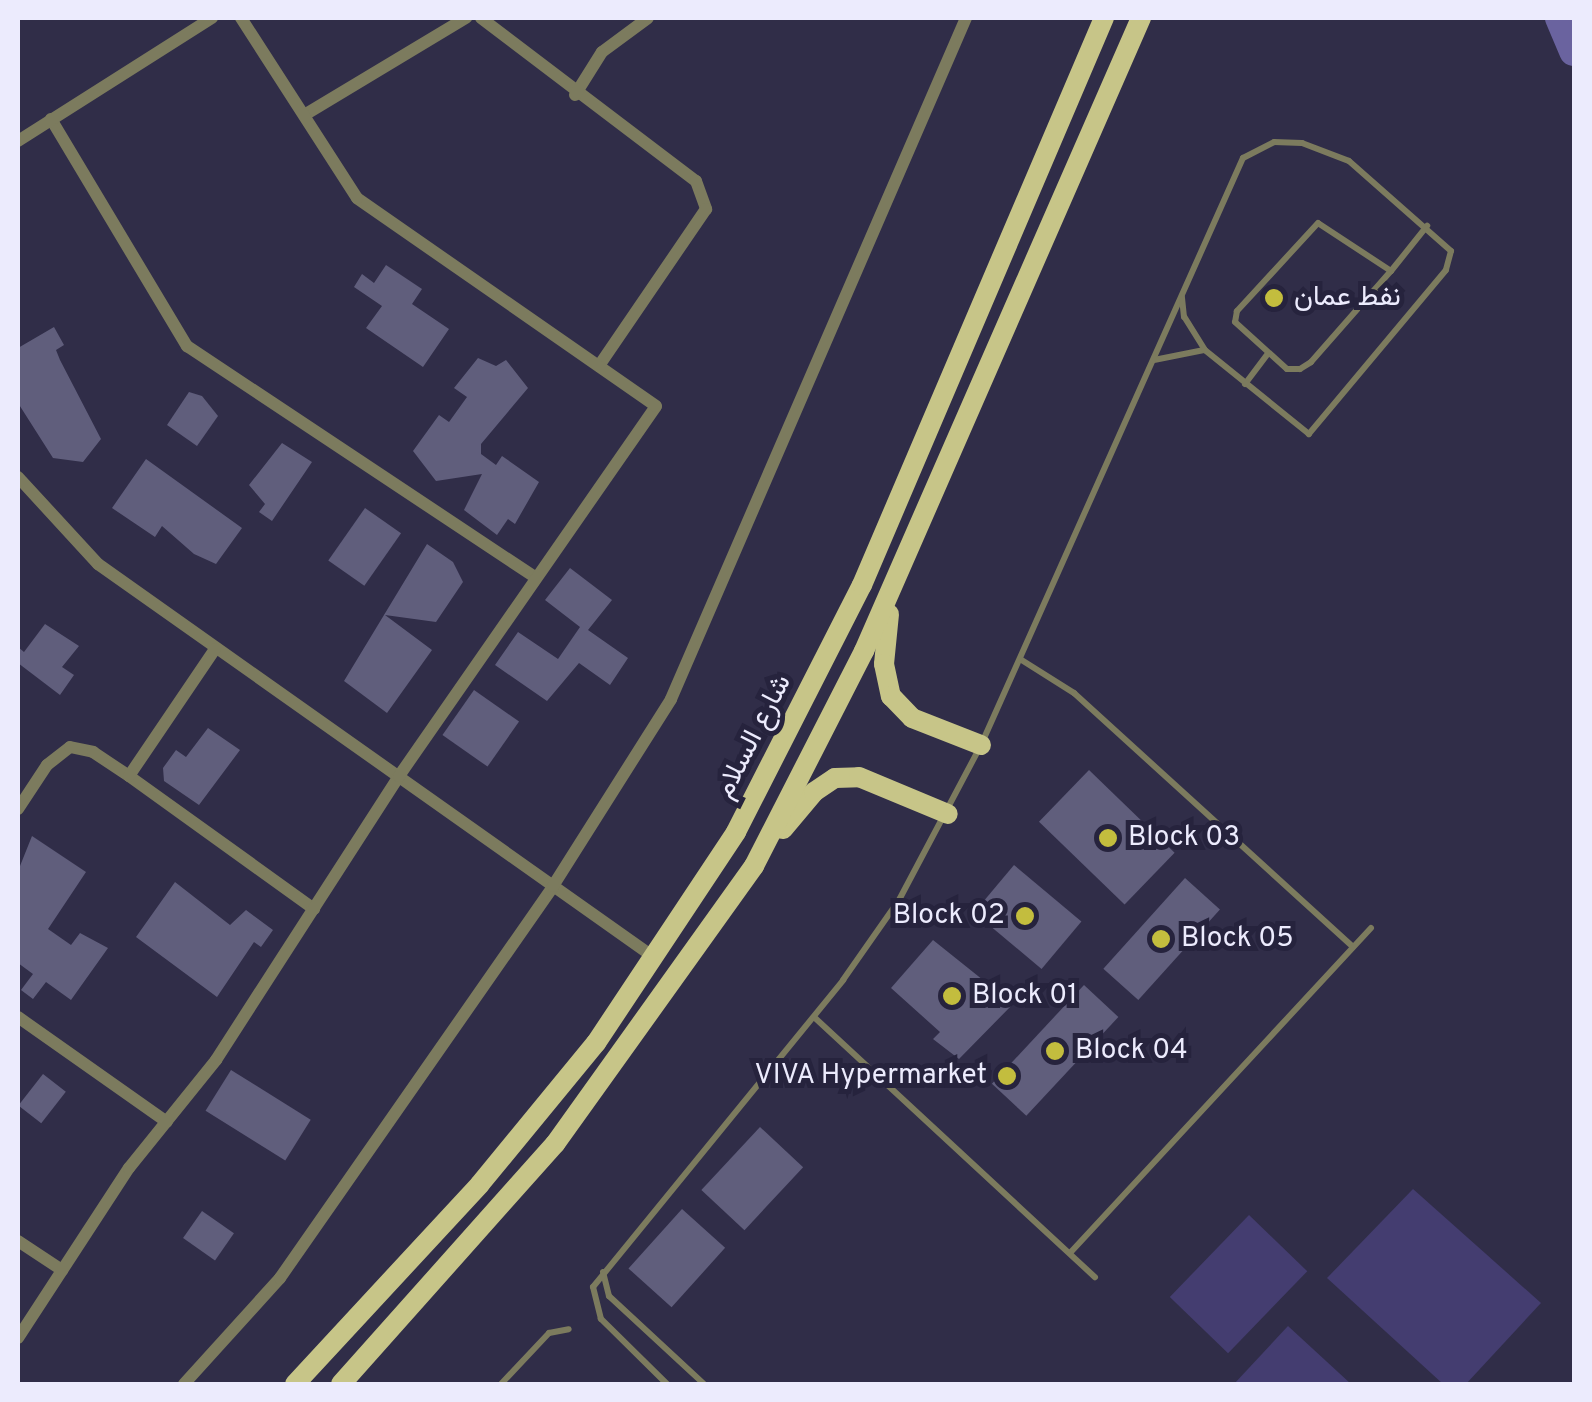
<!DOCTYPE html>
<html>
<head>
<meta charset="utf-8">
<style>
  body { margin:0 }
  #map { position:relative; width:1592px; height:1402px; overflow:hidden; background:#302d48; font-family:Overpass,Vazirmatn,sans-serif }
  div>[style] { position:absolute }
  .green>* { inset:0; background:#443d70; transform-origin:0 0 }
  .river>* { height:30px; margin:-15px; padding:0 15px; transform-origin:15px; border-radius:15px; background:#6a639f }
  .building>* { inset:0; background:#605e7c; transform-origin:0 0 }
  .service>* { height:6px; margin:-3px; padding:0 3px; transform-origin:3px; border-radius:3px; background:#7c7b5e }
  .minor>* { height:12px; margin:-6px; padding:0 6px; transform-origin:6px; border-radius:6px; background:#7c7b5e }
  .primary>* { height:20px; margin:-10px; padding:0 10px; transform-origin:10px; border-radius:10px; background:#c7c588 }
  .dots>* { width:28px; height:28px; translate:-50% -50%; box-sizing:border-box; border:5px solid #26233d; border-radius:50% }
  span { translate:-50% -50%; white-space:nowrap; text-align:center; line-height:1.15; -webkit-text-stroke:10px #26233d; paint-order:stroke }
  .poi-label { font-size:28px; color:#ecebfd }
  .left { translate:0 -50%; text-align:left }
  .right { translate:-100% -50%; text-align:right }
  .street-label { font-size:28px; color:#ecebfd }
  .frame { position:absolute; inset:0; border:20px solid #ecebfd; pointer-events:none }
</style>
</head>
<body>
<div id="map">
  <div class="green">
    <i style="clip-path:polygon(1413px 1189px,1541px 1303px,1466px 1384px,1443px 1384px,1327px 1278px)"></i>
    <i style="left:1249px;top:1215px;width:81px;height:114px;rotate:44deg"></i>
    <i style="clip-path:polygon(1288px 1326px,1351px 1384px,1234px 1384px)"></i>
  </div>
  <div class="river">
    <i style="left:1560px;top:18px;width:36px;rotate:67deg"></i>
  </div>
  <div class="building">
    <i style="clip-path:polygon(386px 265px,422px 289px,412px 304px,449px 329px,423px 367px,366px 328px,382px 306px,354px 287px,362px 274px,374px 283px)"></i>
    <i style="clip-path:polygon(54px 327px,64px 345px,56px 350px,60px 360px,101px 439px,83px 462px,53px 458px,18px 403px,18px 348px)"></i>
    <i style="clip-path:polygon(478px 358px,496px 366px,506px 360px,528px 388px,481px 444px,481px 454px,496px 465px,502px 456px,539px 482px,515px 524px,508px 519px,497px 535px,464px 510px,482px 474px,436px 481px,413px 451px,439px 415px,449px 422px,467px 397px,454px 388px)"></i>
    <i style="clip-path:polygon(189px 392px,202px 396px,218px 416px,197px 446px,167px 425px)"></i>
    <i style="clip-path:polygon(282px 443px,312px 462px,272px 521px,259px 512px,265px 504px,249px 485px)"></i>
    <i style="clip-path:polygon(146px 459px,242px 528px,216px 564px,194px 554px,162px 526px,155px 537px,112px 508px)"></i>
    <i style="left:365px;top:508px;width:44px;height:64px;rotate:35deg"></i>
    <i style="clip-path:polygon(427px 544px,453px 562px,463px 582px,436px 622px,385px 615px,432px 650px,387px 713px,344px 681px)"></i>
    <i style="clip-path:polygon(570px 568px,612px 600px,588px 630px,628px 658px,610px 685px,579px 663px,547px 701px,495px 665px,518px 632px,558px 659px,580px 627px,545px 600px)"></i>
    <i style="clip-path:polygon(45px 624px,79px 646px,62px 667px,74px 675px,60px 695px,18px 663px,18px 647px,24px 652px)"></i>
    <i style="left:474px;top:690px;width:55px;height:55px;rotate:35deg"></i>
    <i style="clip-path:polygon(208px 728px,240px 750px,199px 805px,164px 781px,163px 768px,176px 750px,186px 757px)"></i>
    <i style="left:1089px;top:770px;width:119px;height:72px;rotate:44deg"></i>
    <i style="clip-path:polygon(32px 836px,86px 872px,48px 929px,71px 945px,80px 933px,108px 948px,71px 1000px,46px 982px,33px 999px,21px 990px,33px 974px,18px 963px,18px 871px)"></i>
    <i style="left:1014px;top:865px;width:88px;height:62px;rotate:40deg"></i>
    <i style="left:1185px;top:878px;width:47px;height:122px;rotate:42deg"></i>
    <i style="clip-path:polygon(175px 882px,230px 925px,246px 910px,273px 930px,261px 947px,254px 942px,217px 997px,136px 937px)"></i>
    <i style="clip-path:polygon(933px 940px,1013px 1004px,959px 1059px,933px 1039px,940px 1032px,891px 988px)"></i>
    <i style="left:1084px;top:985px;width:47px;height:135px;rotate:43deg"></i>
    <i style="left:231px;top:1070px;width:94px;height:48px;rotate:32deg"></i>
    <i style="left:43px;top:1074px;width:29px;height:40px;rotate:38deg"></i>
    <i style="left:760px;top:1127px;width:59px;height:86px;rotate:43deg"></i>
    <i style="left:682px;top:1209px;width:58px;height:80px;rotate:42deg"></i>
    <i style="left:202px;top:1211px;width:39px;height:33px;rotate:35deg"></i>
  </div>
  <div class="service">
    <i style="left:1391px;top:271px;width:87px;rotate:-146.7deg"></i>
    <i style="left:1318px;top:223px;width:120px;rotate:132.6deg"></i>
    <i style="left:1237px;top:311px;width:11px;rotate:100deg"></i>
    <i style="left:1235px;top:322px;width:70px;rotate:42.1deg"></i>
    <i style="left:1287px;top:369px;width:13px"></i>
    <i style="left:1300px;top:369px;width:13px;rotate:-32deg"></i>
    <i style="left:1311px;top:362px;width:121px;rotate:-48.7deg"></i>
    <i style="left:1391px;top:271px;width:58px;rotate:-51.3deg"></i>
    <i style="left:1154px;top:360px;width:51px;rotate:-11.3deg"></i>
    <i style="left:1245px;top:384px;width:38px;rotate:-53deg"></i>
    <i style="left:1020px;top:659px;width:64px;rotate:32.2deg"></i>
    <i style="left:1074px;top:693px;width:377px;rotate:42.3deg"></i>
    <i style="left:814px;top:1017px;width:383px;rotate:42.8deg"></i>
    <i style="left:1070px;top:1253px;width:443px;rotate:-47.2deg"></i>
    <i style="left:603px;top:1272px;width:25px;rotate:76deg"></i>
    <i style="left:609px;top:1296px;width:129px;rotate:42.8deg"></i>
    <i style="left:501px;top:1384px;width:70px;rotate:-46.7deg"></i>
    <i style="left:549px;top:1333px;width:20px;rotate:-11deg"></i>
    <i style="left:667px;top:1384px;width:93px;rotate:-135.4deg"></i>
    <i style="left:601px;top:1319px;width:33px;rotate:-104deg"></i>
    <i style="left:593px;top:1287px;width:396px;rotate:-50.8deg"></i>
    <i style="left:843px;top:980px;width:98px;rotate:-55deg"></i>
    <i style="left:899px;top:900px;width:175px;rotate:-62.1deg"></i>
    <i style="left:981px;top:745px;width:643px;rotate:-65.95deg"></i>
    <i style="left:1243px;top:158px;width:35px;rotate:-27deg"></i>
    <i style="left:1274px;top:142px;width:28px;rotate:2deg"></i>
    <i style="left:1302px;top:143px;width:50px;rotate:21deg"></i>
    <i style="left:1349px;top:161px;width:136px;rotate:41.4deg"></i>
    <i style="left:1451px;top:251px;width:20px;rotate:105deg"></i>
    <i style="left:1446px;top:270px;width:214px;rotate:129.9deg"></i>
    <i style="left:1309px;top:434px;width:134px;rotate:-141.1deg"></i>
    <i style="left:1205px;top:350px;width:39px;rotate:-122deg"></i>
    <i style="left:1184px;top:317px;width:20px;rotate:-96deg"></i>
  </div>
  <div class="minor">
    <i style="left:481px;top:18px;width:270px;rotate:37.2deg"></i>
    <i style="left:696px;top:181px;width:30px;rotate:70deg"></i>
    <i style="left:706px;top:209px;width:190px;rotate:124.3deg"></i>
    <i style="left:575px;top:95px;width:51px;rotate:-57.9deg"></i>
    <i style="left:602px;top:52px;width:57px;rotate:-36.5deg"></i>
    <i style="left:306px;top:114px;width:187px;rotate:-31deg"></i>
    <i style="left:51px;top:119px;width:265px;rotate:59.1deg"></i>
    <i style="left:187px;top:346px;width:419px;rotate:33.6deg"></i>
    <i style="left:18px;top:141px;width:230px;rotate:-32.4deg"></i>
    <i style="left:18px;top:477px;width:118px;rotate:47.4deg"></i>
    <i style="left:98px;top:564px;width:682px;rotate:35.27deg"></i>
    <i style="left:129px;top:776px;width:228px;rotate:35.7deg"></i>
    <i style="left:18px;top:809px;width:53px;rotate:-56.6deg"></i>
    <i style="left:47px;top:765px;width:29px;rotate:-38deg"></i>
    <i style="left:70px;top:747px;width:24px;rotate:12deg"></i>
    <i style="left:93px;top:752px;width:43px;rotate:33.7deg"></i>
    <i style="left:129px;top:776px;width:153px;rotate:-55.9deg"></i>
    <i style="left:18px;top:1017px;width:182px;rotate:35.2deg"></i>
    <i style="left:18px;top:1241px;width:53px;rotate:33.4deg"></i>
    <i style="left:18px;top:1338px;width:203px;rotate:-56.9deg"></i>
    <i style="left:129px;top:1168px;width:139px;rotate:-51.1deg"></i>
    <i style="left:216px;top:1060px;width:338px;rotate:-57.2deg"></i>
    <i style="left:399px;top:776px;width:450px;rotate:-55.2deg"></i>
    <i style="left:656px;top:406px;width:364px;rotate:-145.2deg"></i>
    <i style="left:357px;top:198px;width:214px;rotate:-122.8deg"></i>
    <i style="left:184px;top:1384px;width:143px;rotate:-47.8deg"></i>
    <i style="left:280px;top:1278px;width:478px;rotate:-55.1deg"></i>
    <i style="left:553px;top:886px;width:221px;rotate:-57.7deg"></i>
    <i style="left:671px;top:699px;width:742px;rotate:-66.58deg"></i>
  </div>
  <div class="primary">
    <i style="left:889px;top:614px;width:50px;rotate:95.7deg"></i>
    <i style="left:884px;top:664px;width:33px;rotate:78deg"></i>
    <i style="left:891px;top:696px;width:30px;rotate:46deg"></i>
    <i style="left:912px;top:718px;width:74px;rotate:21.4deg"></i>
    <i style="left:783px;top:829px;width:48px;rotate:-50deg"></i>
    <i style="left:814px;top:792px;width:25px;rotate:-34deg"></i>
    <i style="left:835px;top:778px;width:24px;rotate:-2deg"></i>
    <i style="left:859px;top:777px;width:96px;rotate:22.6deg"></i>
    <i style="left:295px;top:1384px;width:272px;rotate:-47.2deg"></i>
    <i style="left:480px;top:1184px;width:183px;rotate:-50.6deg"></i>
    <i style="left:596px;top:1043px;width:253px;rotate:-56.4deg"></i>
    <i style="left:736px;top:832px;width:277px;rotate:-63deg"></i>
    <i style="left:862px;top:585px;width:616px;rotate:-66.89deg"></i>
    <i style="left:341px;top:1384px;width:322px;rotate:-48.3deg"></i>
    <i style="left:555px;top:1144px;width:342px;rotate:-54.4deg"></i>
    <i style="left:754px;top:866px;width:242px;rotate:-62.9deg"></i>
    <i style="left:864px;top:651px;width:691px;rotate:-66.37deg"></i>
  </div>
  <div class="dots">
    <i style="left:1274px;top:298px;background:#c3bd3e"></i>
    <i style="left:1108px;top:838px;background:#c3bd3e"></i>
    <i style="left:1025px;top:916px;background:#c3bd3e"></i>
    <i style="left:1161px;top:939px;background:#c3bd3e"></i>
    <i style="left:952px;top:996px;background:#c3bd3e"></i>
    <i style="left:1055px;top:1051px;background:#c3bd3e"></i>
    <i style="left:1007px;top:1076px;background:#c3bd3e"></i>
  </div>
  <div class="poi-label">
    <span class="left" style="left:1294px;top:298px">نفط عمان</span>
    <span class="left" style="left:1128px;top:838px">Block 03</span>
    <span class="right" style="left:1005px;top:916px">Block 02</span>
    <span class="left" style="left:1181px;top:939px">Block 05</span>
    <span class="left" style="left:972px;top:996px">Block 01</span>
    <span class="left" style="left:1075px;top:1051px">Block 04</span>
    <span class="right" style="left:987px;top:1076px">VIVA Hypermarket</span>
  </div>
  <div class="street-label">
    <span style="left:754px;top:737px;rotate:-63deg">شارع السلام</span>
  </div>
  <div class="frame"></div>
</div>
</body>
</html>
